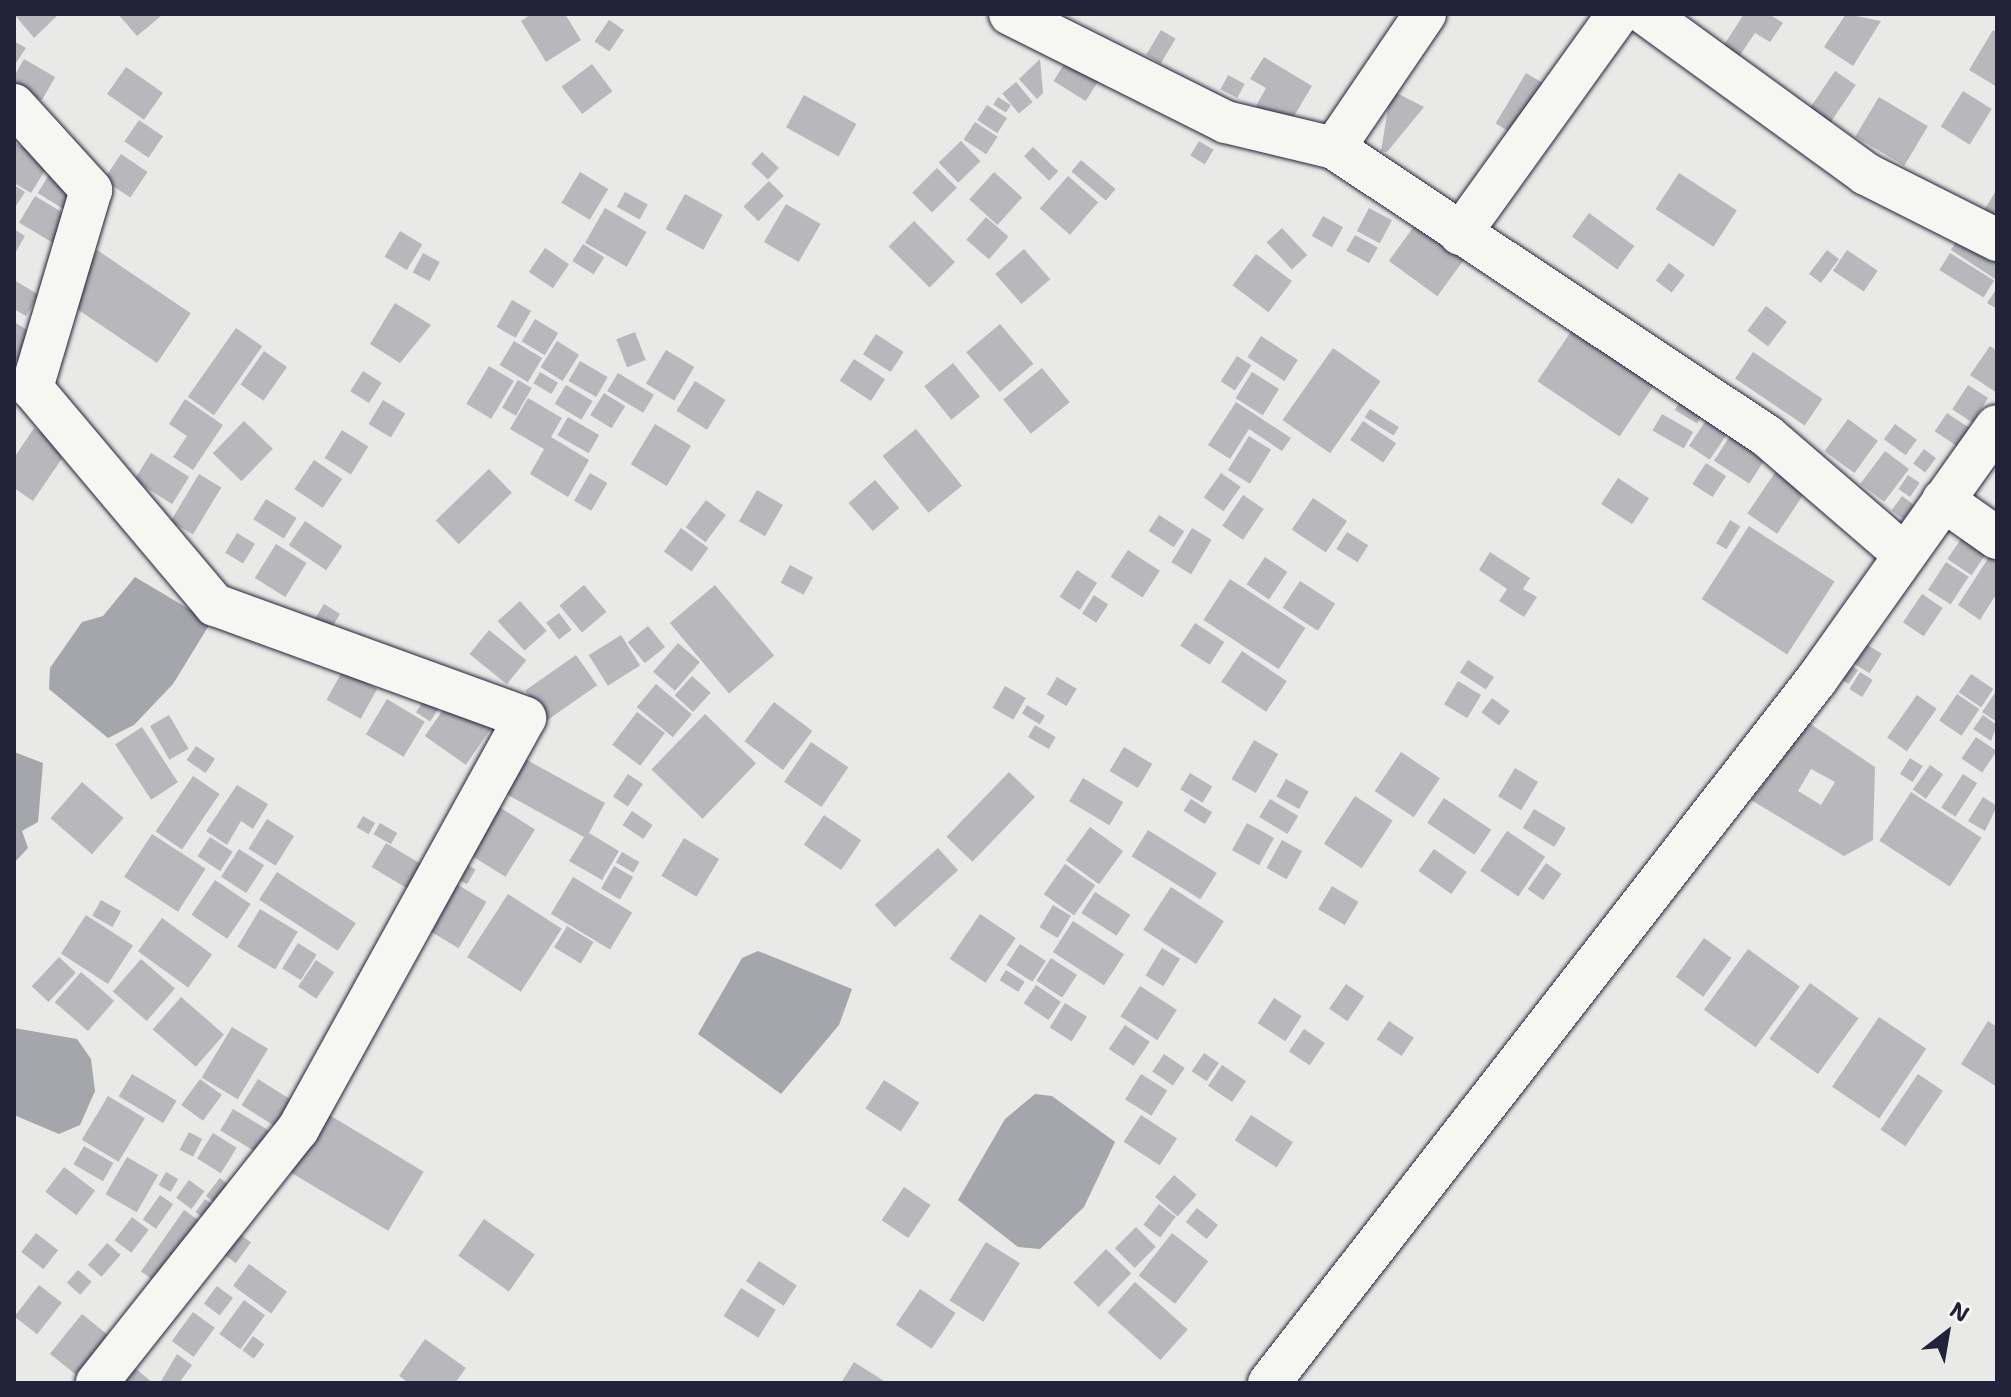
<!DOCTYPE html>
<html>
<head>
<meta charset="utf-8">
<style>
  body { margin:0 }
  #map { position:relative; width:2011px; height:1397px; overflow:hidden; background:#e9e9e7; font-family:"Shantell Sans",sans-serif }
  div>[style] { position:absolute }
  .water>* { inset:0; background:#a5a5ac }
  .building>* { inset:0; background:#b8b8bc; transform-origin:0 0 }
  .roads { filter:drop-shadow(0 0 2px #22223b) drop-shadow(0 0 2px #22223b) }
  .minor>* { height:42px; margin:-21px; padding:0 21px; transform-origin:21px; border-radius:21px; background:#f6f6f2 }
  span { translate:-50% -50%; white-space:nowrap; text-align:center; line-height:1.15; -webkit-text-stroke:6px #f6f6f2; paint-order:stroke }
  .frame { position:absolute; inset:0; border:16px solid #22223b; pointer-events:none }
  .north { position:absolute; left:1907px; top:1293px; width:80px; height:80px; -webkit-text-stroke:6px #f6f6f2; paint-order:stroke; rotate:31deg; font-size:22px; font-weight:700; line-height:32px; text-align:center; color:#22223b }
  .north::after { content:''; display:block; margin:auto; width:28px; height:36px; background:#22223b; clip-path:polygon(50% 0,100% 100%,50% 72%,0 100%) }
</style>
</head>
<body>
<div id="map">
  <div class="water">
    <i style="clip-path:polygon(135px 577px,211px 622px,173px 684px,134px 725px,108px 738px,49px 689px,50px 668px,82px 622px,103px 616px)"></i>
    <i style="clip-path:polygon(14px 752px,43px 763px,38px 822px,22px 831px,28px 848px,14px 863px)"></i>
    <i style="clip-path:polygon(758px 951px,852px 989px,839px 1025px,781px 1094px,698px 1034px,742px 958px)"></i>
    <i style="clip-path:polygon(14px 1028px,77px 1039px,91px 1059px,95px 1091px,80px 1125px,59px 1134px,14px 1115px)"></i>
    <i style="clip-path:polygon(1035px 1094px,1052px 1096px,1115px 1142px,1084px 1207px,1040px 1249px,1018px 1247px,958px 1200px,1005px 1119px)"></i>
  </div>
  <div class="building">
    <i style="clip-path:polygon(14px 14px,59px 14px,34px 38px)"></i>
    <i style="clip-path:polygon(118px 14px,159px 14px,161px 16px,137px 36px)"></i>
    <i style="clip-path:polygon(531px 14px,565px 14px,581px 40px,546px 62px,521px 21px)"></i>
    <i style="clip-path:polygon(1744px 14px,1769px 14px,1783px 23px,1770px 42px,1755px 33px,1736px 61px,1720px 51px)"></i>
    <i style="clip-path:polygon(1846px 14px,1881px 21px,1853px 66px,1824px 47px)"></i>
    <i style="left:609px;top:20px;width:18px;height:26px;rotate:34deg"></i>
    <i style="left:1161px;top:30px;width:17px;height:29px;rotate:31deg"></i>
    <i style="clip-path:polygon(1993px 30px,1997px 33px,1997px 87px,1969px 70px)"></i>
    <i style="clip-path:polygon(14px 41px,26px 48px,14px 66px)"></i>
    <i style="left:1071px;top:53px;width:38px;height:33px;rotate:32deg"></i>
    <i style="clip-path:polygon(1264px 57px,1312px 86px,1288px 126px,1256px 106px,1266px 88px,1250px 79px)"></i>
    <i style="left:24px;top:59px;width:36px;height:27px;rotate:30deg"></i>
    <i style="clip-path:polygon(1040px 59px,1043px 93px,1037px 99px,1019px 79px)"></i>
    <i style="left:592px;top:64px;width:34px;height:38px;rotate:53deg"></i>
    <i style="left:126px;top:67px;width:45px;height:33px;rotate:35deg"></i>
    <i style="left:1835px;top:71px;width:25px;height:47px;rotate:34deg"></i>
    <i style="left:1526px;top:73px;width:21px;height:59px;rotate:31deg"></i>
    <i style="left:1228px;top:75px;width:19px;height:16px;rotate:28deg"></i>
    <i style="left:1016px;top:82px;width:26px;height:18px;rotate:50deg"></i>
    <i style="clip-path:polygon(1391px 90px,1424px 107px,1387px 152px,1381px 151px)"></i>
    <i style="left:1963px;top:91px;width:34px;height:42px;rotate:32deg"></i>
    <i style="left:804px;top:95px;width:60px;height:37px;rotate:29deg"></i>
    <i style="left:998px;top:97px;width:15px;height:9px;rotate:32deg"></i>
    <i style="left:1879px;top:97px;width:57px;height:46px;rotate:31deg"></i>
    <i style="left:987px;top:105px;width:24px;height:18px;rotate:33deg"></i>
    <i style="left:139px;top:120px;width:29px;height:26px;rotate:34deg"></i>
    <i style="left:975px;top:122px;width:27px;height:21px;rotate:33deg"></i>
    <i style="left:961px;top:141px;width:28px;height:31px;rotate:46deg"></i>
    <i style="left:1199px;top:141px;width:17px;height:17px;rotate:31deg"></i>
    <i style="clip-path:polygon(14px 142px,49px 164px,31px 193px,14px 183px)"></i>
    <i style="left:1033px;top:147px;width:35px;height:13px;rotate:44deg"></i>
    <i style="left:762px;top:152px;width:23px;height:16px;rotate:43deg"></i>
    <i style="left:121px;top:154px;width:32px;height:31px;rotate:34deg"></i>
    <i style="left:1081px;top:160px;width:45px;height:15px;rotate:40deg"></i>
    <i style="left:937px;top:168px;width:28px;height:35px;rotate:45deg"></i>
    <i style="left:52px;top:170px;width:36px;height:27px;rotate:32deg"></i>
    <i style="left:580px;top:172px;width:33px;height:36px;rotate:31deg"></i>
    <i style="left:994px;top:172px;width:38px;height:37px;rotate:42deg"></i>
    <i style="left:1679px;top:173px;width:69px;height:43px;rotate:33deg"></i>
    <i style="left:1068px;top:176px;width:40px;height:43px;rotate:41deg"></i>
    <i style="left:769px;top:181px;width:21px;height:36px;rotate:45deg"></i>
    <i style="clip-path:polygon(14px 185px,25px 192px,14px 209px)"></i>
    <i style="clip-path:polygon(1997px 189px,1997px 228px,1980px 217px)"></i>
    <i style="left:625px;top:192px;width:26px;height:17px;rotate:29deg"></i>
    <i style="left:685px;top:194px;width:43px;height:40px;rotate:29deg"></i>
    <i style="left:35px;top:196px;width:50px;height:31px;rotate:31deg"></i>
    <i style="left:786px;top:204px;width:40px;height:44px;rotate:30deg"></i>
    <i style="left:605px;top:208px;width:48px;height:40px;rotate:30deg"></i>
    <i style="left:1369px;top:208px;width:26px;height:26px;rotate:28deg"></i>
    <i style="left:1589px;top:213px;width:56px;height:29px;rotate:36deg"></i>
    <i style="left:1323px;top:216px;width:23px;height:23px;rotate:29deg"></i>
    <i style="left:986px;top:217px;width:30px;height:30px;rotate:41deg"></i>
    <i style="left:1420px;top:218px;width:60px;height:53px;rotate:36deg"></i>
    <i style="left:914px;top:221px;width:58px;height:36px;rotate:45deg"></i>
    <i style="left:1282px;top:228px;width:37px;height:21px;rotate:47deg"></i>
    <i style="clip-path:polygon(14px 229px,25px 236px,14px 255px)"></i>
    <i style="clip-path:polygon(1964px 229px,1997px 251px,1995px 279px,1951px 250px)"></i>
    <i style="left:400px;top:231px;width:26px;height:30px;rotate:31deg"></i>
    <i style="left:1355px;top:235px;width:26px;height:18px;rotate:29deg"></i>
    <i style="left:583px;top:244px;width:25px;height:20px;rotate:32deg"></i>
    <i style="left:545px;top:248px;width:29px;height:29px;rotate:34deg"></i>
    <i style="left:1024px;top:249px;width:40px;height:38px;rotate:49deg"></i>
    <i style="left:97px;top:250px;width:113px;height:60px;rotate:34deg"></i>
    <i style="left:1827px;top:250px;width:15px;height:30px;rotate:37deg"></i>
    <i style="left:1847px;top:250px;width:37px;height:25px;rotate:34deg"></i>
    <i style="left:423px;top:253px;width:19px;height:22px;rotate:28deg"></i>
    <i style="left:1950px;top:253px;width:52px;height:20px;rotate:32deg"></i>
    <i style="left:1256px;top:254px;width:45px;height:39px;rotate:37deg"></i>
    <i style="left:1669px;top:263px;width:20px;height:22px;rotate:37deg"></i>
    <i style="clip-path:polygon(14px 280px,39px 295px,26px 316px,14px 309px)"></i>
    <i style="clip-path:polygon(1997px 288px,1997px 309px,1987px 303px)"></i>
    <i style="left:512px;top:300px;width:22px;height:31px;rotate:30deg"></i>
    <i style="clip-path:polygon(395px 303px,431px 325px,400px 363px,370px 344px)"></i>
    <i style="left:1766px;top:306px;width:26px;height:31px;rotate:37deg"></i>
    <i style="left:535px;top:319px;width:27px;height:26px;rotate:31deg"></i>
    <i style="clip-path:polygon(14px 322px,39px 337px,22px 364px,14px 359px)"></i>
    <i style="left:1000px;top:324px;width:52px;height:44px;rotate:50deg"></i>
    <i style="left:1576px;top:324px;width:99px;height:69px;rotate:34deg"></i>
    <i style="left:236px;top:328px;width:32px;height:84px;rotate:35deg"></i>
    <i style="left:635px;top:332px;width:30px;height:20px;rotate:69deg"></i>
    <i style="left:876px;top:334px;width:33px;height:24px;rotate:33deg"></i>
    <i style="left:1261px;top:336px;width:44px;height:25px;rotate:33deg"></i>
    <i style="left:514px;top:341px;width:33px;height:28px;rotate:31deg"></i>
    <i style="left:557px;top:341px;width:26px;height:31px;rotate:32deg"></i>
    <i style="clip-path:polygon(1990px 346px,1997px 351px,1997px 393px,1970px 375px)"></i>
    <i style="left:1333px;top:348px;width:58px;height:88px;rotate:35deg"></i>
    <i style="left:666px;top:350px;width:33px;height:39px;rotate:31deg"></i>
    <i style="left:264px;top:351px;width:28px;height:41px;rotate:35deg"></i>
    <i style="left:1753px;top:352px;width:84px;height:32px;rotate:34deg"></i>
    <i style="left:1237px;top:356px;width:17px;height:30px;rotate:33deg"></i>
    <i style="left:854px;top:359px;width:37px;height:26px;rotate:33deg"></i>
    <i style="left:580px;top:361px;width:32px;height:23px;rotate:30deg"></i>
    <i style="left:953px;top:363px;width:43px;height:37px;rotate:51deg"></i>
    <i style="left:489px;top:366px;width:29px;height:44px;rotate:31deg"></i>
    <i style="left:1042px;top:368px;width:44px;height:50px;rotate:51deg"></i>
    <i style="left:363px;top:371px;width:22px;height:24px;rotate:32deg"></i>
    <i style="left:540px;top:372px;width:21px;height:13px;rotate:31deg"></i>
    <i style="left:1252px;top:372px;width:32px;height:31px;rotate:32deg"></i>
    <i style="left:618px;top:373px;width:42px;height:21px;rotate:31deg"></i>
    <i style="left:518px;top:380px;width:16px;height:32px;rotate:30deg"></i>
    <i style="left:695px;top:381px;width:36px;height:35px;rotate:32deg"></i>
    <i style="left:566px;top:385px;width:31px;height:22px;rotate:31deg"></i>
    <i style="left:1968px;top:385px;width:24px;height:29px;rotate:33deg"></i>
    <i style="left:604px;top:393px;width:25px;height:26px;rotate:32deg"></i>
    <i style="clip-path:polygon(528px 398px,562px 418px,551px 437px,589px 460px,568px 497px,530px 474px,544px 449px,510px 429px)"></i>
    <i style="left:1682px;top:398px;width:26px;height:14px;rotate:31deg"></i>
    <i style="clip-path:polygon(185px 399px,223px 425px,193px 470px,173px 457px,187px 436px,169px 424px)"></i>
    <i style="left:383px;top:400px;width:26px;height:28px;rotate:31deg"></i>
    <i style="clip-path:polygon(1236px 402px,1291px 438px,1282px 451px,1249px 429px,1230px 459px,1208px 445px)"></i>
    <i style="left:1370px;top:409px;width:34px;height:10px;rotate:32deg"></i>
    <i style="left:1713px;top:410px;width:25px;height:43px;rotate:34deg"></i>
    <i style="left:1947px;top:413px;width:27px;height:22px;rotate:34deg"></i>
    <i style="left:1662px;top:414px;width:36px;height:19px;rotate:30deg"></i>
    <i style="left:568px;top:417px;width:36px;height:21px;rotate:30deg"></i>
    <i style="left:1848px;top:419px;width:37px;height:40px;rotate:36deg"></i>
    <i style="left:244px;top:421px;width:40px;height:45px;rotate:44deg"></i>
    <i style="left:1363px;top:421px;width:40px;height:23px;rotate:34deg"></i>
    <i style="left:655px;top:424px;width:42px;height:47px;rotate:31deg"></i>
    <i style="left:1895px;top:424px;width:27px;height:19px;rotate:36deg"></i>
    <i style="clip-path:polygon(34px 428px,67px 451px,33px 501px,14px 488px,14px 458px)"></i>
    <i style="left:916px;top:429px;width:73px;height:43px;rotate:51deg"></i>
    <i style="left:342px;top:430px;width:31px;height:33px;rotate:32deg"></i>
    <i style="left:1732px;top:433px;width:42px;height:33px;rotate:33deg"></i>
    <i style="left:1249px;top:436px;width:26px;height:40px;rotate:32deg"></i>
    <i style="left:1924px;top:449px;width:15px;height:18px;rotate:37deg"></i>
    <i style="left:1885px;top:451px;width:30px;height:41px;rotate:37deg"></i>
    <i style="left:151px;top:453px;width:45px;height:32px;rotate:32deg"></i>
    <i style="left:314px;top:460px;width:34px;height:35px;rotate:34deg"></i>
    <i style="left:1706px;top:463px;width:24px;height:25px;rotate:33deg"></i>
    <i style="left:1778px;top:468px;width:36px;height:55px;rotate:34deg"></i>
    <i style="left:489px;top:469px;width:33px;height:74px;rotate:46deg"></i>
    <i style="left:590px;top:473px;width:20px;height:32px;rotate:30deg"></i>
    <i style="left:1221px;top:473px;width:24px;height:30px;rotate:35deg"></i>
    <i style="left:199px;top:474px;width:26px;height:55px;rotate:31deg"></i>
    <i style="left:1908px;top:475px;width:14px;height:17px;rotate:34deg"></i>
    <i style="left:1618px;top:478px;width:37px;height:31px;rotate:33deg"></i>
    <i style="left:875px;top:480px;width:37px;height:35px;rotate:49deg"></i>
    <i style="left:757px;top:490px;width:30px;height:36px;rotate:30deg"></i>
    <i style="left:1243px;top:495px;width:25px;height:37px;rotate:34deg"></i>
    <i style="left:1902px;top:496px;width:19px;height:18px;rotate:36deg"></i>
    <i style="left:1313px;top:498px;width:41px;height:38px;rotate:34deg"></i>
    <i style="left:266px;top:499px;width:36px;height:24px;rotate:32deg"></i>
    <i style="left:706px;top:500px;width:25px;height:34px;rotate:37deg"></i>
    <i style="left:1159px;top:515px;width:30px;height:19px;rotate:33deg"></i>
    <i style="left:1730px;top:520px;width:12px;height:27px;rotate:31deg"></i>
    <i style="left:305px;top:521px;width:45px;height:29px;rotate:34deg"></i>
    <i style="left:1749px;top:526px;width:102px;height:87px;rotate:33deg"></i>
    <i style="left:681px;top:528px;width:34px;height:29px;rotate:36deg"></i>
    <i style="left:1192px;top:528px;width:23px;height:40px;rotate:31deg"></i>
    <i style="left:1967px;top:530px;width:29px;height:35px;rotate:34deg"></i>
    <i style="left:1347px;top:532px;width:25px;height:20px;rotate:32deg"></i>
    <i style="left:237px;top:533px;width:21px;height:23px;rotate:31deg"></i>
    <i style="left:276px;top:544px;width:36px;height:40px;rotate:32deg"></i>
    <i style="left:1128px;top:550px;width:38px;height:32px;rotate:33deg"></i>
    <i style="clip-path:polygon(1490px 552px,1530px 578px,1523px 589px,1537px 597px,1524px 617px,1499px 601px,1507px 589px,1479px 570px)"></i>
    <i style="left:1265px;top:557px;width:27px;height:33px;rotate:34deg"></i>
    <i style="clip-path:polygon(1989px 557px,1997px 562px,1997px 593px,1980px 620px,1958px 605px)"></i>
    <i style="left:1946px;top:562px;width:27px;height:33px;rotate:33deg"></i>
    <i style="left:790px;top:565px;width:26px;height:20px;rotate:28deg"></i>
    <i style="left:1077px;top:570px;width:24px;height:32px;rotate:33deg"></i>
    <i style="left:1230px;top:579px;width:90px;height:49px;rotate:33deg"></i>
    <i style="left:1300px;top:581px;width:42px;height:32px;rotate:33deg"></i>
    <i style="left:584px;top:585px;width:35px;height:32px;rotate:50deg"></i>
    <i style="left:715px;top:585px;width:92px;height:59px;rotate:50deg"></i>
    <i style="left:1922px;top:594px;width:25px;height:34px;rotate:34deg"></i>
    <i style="left:1094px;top:595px;width:17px;height:22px;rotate:33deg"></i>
    <i style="left:520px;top:601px;width:40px;height:30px;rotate:48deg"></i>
    <i style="left:324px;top:604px;width:19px;height:26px;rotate:32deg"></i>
    <i style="left:559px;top:613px;width:21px;height:16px;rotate:53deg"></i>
    <i style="left:1195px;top:623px;width:35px;height:27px;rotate:33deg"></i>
    <i style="left:648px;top:626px;width:27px;height:26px;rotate:51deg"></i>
    <i style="left:489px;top:630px;width:48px;height:31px;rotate:39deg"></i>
    <i style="left:621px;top:635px;width:36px;height:38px;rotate:58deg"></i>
    <i style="left:1863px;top:642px;width:22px;height:23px;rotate:32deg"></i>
    <i style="left:678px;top:643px;width:29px;height:38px;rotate:41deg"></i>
    <i style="left:1242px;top:651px;width:54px;height:37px;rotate:34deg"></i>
    <i style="left:576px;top:655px;width:37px;height:62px;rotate:55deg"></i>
    <i style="left:1468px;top:660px;width:31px;height:15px;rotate:33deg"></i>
    <i style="left:1845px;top:661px;width:16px;height:17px;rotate:35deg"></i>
    <i style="left:343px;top:670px;width:39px;height:34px;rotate:29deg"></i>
    <i style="left:1860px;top:672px;width:15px;height:20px;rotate:32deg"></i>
    <i style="left:1971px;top:674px;width:27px;height:22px;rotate:34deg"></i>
    <i style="left:692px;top:676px;width:25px;height:26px;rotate:42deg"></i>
    <i style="left:1057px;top:677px;width:23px;height:20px;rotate:31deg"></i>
    <i style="left:1458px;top:681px;width:27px;height:27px;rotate:31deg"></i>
    <i style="left:656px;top:684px;width:47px;height:30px;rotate:40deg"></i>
    <i style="left:1005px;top:686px;width:24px;height:25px;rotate:30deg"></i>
    <i style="clip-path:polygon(1997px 690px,1997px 722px,1982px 712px)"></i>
    <i style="left:429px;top:692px;width:17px;height:24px;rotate:33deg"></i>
    <i style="left:1957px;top:694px;width:27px;height:32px;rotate:34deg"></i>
    <i style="left:1917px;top:695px;width:24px;height:52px;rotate:35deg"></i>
    <i style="left:1492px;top:698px;width:22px;height:18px;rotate:36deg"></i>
    <i style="left:387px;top:699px;width:44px;height:41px;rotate:31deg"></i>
    <i style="left:450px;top:700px;width:50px;height:44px;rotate:35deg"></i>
    <i style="left:774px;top:702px;width:48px;height:49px;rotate:37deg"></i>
    <i style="left:1027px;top:705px;width:21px;height:10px;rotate:31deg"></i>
    <i style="left:637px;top:712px;width:35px;height:41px;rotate:37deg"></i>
    <i style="left:705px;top:714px;width:71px;height:77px;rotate:44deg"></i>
    <i style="left:169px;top:715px;width:39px;height:22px;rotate:60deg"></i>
    <i style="clip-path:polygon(1983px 715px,1997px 725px,1991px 741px,1973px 729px)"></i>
    <i style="clip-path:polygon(evenodd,1809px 723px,1875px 767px,1873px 840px,1844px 856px,1751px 800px,1809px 723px,1811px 769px,1835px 782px,1821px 805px,1798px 791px,1811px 769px)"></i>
    <i style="left:1035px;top:725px;width:24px;height:14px;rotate:30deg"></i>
    <i style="left:142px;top:727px;width:66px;height:32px;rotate:57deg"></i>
    <i style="left:1976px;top:737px;width:25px;height:26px;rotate:34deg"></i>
    <i style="left:1254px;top:740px;width:28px;height:45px;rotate:30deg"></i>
    <i style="left:811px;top:742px;width:45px;height:48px;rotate:34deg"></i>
    <i style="left:196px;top:746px;width:23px;height:17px;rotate:34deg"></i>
    <i style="left:1124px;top:747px;width:33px;height:28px;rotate:31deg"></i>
    <i style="left:1401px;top:752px;width:47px;height:47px;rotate:34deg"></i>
    <i style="clip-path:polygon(518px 755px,605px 803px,589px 833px,619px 851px,602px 880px,569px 861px,584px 837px,499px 790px)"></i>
    <i style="left:1910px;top:758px;width:15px;height:19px;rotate:32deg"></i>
    <i style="left:1930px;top:765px;width:16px;height:30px;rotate:35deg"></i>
    <i style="left:1515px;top:768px;width:27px;height:33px;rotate:31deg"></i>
    <i style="left:1009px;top:772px;width:36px;height:90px;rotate:44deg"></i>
    <i style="left:1190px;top:773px;width:26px;height:19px;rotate:31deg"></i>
    <i style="left:628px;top:774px;width:18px;height:27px;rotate:34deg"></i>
    <i style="left:1963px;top:774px;width:17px;height:40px;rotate:33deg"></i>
    <i style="left:193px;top:776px;width:32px;height:67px;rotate:34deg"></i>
    <i style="left:1083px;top:778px;width:47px;height:27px;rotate:31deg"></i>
    <i style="left:1286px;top:779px;width:26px;height:20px;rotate:29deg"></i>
    <i style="left:82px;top:782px;width:55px;height:48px;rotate:41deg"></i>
    <i style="clip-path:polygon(237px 785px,268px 804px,253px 829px,241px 821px,227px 845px,206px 831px)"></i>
    <i style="left:1911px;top:792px;width:84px;height:58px;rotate:33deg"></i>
    <i style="left:1355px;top:796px;width:45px;height:57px;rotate:33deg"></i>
    <i style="clip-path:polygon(1983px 797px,1997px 806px,1985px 831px,1968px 821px)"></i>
    <i style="left:1444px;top:798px;width:57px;height:30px;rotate:34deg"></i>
    <i style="left:1191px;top:799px;width:25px;height:14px;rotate:32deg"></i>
    <i style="left:1270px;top:799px;width:33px;height:21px;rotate:31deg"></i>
    <i style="left:496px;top:805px;width:46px;height:56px;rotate:32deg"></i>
    <i style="left:1534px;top:809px;width:37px;height:22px;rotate:31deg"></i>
    <i style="left:632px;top:811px;width:25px;height:17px;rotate:34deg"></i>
    <i style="left:824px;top:815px;width:45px;height:36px;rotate:34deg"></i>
    <i style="left:363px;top:816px;width:14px;height:13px;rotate:30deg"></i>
    <i style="left:267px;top:819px;width:32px;height:35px;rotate:32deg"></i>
    <i style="left:380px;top:823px;width:20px;height:13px;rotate:30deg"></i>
    <i style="left:1247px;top:823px;width:31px;height:31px;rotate:29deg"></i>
    <i style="left:1090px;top:827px;width:41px;height:41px;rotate:36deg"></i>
    <i style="left:1148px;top:830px;width:81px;height:31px;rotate:32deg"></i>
    <i style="left:1507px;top:831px;width:46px;height:48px;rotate:34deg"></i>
    <i style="left:152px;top:834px;width:64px;height:51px;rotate:33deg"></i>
    <i style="left:210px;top:837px;width:27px;height:23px;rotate:33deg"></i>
    <i style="left:684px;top:838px;width:41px;height:44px;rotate:31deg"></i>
    <i style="left:1282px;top:840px;width:23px;height:32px;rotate:29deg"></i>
    <i style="left:386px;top:843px;width:61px;height:28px;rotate:31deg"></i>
    <i style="left:938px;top:848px;width:30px;height:85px;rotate:48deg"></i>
    <i style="left:239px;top:849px;width:30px;height:33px;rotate:33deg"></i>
    <i style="left:1434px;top:849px;width:40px;height:27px;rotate:35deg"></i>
    <i style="left:622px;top:852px;width:20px;height:12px;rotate:30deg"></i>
    <i style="left:461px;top:861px;width:17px;height:17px;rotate:31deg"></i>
    <i style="left:1546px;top:863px;width:19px;height:32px;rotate:35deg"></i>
    <i style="left:1065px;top:864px;width:37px;height:37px;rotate:35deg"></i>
    <i style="left:614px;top:866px;width:22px;height:26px;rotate:30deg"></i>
    <i style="left:277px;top:872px;width:94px;height:33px;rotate:33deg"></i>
    <i style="left:573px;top:877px;width:69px;height:43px;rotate:31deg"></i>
    <i style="left:215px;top:880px;width:43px;height:42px;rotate:34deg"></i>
    <i style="left:453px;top:882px;width:39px;height:54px;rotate:31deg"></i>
    <i style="left:1332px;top:886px;width:31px;height:27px;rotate:31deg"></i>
    <i style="left:1171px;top:887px;width:63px;height:51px;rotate:33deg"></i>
    <i style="left:1095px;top:892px;width:42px;height:25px;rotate:33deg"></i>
    <i style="left:508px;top:894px;width:64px;height:75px;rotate:33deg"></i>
    <i style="left:101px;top:900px;width:23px;height:18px;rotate:29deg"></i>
    <i style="left:1053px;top:905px;width:21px;height:26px;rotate:31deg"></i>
    <i style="left:260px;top:909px;width:44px;height:44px;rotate:31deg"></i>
    <i style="left:980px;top:914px;width:43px;height:54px;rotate:34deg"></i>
    <i style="left:86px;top:915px;width:56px;height:46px;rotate:33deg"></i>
    <i style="left:162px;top:918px;width:62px;height:41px;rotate:36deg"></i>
    <i style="left:1073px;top:921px;width:61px;height:37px;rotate:33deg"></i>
    <i style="left:567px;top:926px;width:31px;height:25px;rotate:31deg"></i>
    <i style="left:1704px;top:938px;width:34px;height:48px;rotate:36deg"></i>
    <i style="left:298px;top:943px;width:22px;height:30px;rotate:32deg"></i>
    <i style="left:1020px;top:944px;width:31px;height:25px;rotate:33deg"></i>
    <i style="left:1162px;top:948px;width:21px;height:32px;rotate:31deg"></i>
    <i style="left:1748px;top:949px;width:64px;height:75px;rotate:36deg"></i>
    <i style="left:59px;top:957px;width:23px;height:40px;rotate:43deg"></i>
    <i style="left:1051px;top:958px;width:31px;height:27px;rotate:33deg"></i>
    <i style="left:141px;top:959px;width:45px;height:43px;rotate:41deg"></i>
    <i style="left:316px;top:960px;width:22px;height:32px;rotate:34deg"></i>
    <i style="left:1006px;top:970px;width:22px;height:12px;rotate:32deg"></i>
    <i style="left:81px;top:972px;width:44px;height:40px;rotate:41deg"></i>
    <i style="left:1810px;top:983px;width:60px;height:69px;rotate:36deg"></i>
    <i style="left:1346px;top:984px;width:22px;height:30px;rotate:34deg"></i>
    <i style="left:1036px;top:985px;width:30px;height:22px;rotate:34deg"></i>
    <i style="left:1140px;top:986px;width:44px;height:36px;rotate:33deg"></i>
    <i style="left:181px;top:997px;width:57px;height:43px;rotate:41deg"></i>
    <i style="left:1274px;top:998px;width:33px;height:30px;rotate:33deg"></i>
    <i style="left:1065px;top:1003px;width:26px;height:29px;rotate:32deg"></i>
    <i style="left:1879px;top:1017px;width:57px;height:84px;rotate:34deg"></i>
    <i style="left:1389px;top:1021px;width:30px;height:22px;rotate:34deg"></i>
    <i style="clip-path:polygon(1988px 1021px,1997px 1027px,1997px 1087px,1961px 1064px)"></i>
    <i style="left:1125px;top:1025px;width:30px;height:29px;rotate:34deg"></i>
    <i style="left:232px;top:1027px;width:42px;height:59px;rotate:31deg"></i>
    <i style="left:1304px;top:1029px;width:25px;height:27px;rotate:34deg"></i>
    <i style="left:1204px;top:1053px;width:18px;height:22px;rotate:34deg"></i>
    <i style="left:1164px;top:1054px;width:25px;height:21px;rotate:34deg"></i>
    <i style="left:1222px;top:1065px;width:29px;height:25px;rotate:34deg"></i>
    <i style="left:132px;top:1074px;width:52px;height:26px;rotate:31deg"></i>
    <i style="left:1141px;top:1074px;width:31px;height:30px;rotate:32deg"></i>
    <i style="left:1918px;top:1074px;width:30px;height:67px;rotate:34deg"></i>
    <i style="left:200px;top:1079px;width:27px;height:32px;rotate:36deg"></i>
    <i style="left:258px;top:1079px;width:47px;height:31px;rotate:32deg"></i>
    <i style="left:884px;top:1080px;width:42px;height:34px;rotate:33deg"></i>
    <i style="left:108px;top:1096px;width:43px;height:51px;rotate:31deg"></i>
    <i style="left:233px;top:1109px;width:43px;height:25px;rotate:31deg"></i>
    <i style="left:326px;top:1113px;width:114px;height:69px;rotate:31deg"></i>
    <i style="left:1141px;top:1115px;width:43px;height:32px;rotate:33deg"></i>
    <i style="left:1251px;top:1115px;width:50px;height:30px;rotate:33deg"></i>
    <i style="left:189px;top:1132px;width:15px;height:20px;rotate:28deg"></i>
    <i style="left:213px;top:1133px;width:28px;height:30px;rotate:32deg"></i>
    <i style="left:84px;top:1146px;width:34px;height:21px;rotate:30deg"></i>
    <i style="left:127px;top:1157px;width:36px;height:43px;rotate:30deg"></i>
    <i style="left:64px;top:1167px;width:39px;height:31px;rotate:37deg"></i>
    <i style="left:166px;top:1172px;width:14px;height:15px;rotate:30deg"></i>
    <i style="left:1174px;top:1175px;width:30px;height:29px;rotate:41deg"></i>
    <i style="left:220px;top:1178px;width:18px;height:23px;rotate:38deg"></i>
    <i style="left:189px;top:1180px;width:19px;height:22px;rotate:36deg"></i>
    <i style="left:904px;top:1187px;width:32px;height:40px;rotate:34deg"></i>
    <i style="left:160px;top:1195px;width:16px;height:30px;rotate:35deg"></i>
    <i style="left:205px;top:1199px;width:19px;height:16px;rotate:36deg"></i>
    <i style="left:1159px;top:1204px;width:21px;height:26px;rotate:37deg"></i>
    <i style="left:1197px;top:1208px;width:27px;height:18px;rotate:39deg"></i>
    <i style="left:184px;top:1210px;width:33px;height:75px;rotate:35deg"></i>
    <i style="left:132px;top:1217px;width:21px;height:29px;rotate:37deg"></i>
    <i style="left:484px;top:1219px;width:62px;height:45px;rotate:35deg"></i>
    <i style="left:230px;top:1227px;width:26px;height:26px;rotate:36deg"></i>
    <i style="left:1136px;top:1227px;width:28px;height:30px;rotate:45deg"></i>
    <i style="left:36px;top:1233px;width:28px;height:24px;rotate:38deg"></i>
    <i style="left:1172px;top:1233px;width:46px;height:54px;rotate:38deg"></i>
    <i style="left:986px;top:1242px;width:40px;height:69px;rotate:32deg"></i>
    <i style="left:107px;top:1243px;width:18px;height:29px;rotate:41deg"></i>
    <i style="left:1106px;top:1249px;width:35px;height:47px;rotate:44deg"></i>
    <i style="left:759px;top:1261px;width:45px;height:24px;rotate:33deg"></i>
    <i style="left:249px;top:1264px;width:47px;height:27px;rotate:36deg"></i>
    <i style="left:78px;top:1270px;width:18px;height:17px;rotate:41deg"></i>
    <i style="left:1135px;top:1282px;width:71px;height:41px;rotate:42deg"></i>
    <i style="left:39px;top:1285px;width:29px;height:40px;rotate:38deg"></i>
    <i style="left:217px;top:1286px;width:20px;height:22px;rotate:37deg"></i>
    <i style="left:741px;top:1288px;width:41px;height:33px;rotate:32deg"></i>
    <i style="left:920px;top:1289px;width:43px;height:43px;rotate:34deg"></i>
    <i style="left:244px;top:1300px;width:26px;height:42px;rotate:36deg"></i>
    <i style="left:193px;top:1312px;width:27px;height:36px;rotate:36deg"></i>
    <i style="left:82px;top:1314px;width:40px;height:51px;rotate:39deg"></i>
    <i style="left:253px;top:1336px;width:14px;height:18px;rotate:36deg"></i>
    <i style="clip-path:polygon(425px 1339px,466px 1368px,455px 1383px,409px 1383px,399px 1376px)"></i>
    <i style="clip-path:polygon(118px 1354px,153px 1383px,97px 1383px)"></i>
    <i style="clip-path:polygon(177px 1354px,192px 1365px,179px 1383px,160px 1383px)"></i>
    <i style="clip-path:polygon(854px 1362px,884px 1381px,883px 1383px,841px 1383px)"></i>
  </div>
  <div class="roads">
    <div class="minor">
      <i style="left:1010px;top:14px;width:241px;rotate:26.6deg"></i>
      <i style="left:1226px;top:122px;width:111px;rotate:13.5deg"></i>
      <i style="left:1334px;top:148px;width:520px;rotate:33.63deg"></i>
      <i style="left:1767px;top:436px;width:182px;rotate:40.8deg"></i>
      <i style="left:1646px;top:14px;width:272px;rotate:36deg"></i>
      <i style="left:1866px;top:174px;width:147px;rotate:26.7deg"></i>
      <i style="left:14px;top:105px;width:115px;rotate:47.8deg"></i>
      <i style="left:91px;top:190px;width:207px;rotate:106.6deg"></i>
      <i style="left:32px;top:388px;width:284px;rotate:49.9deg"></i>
      <i style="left:215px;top:605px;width:330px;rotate:20deg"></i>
      <i style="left:525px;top:718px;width:470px;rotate:118.9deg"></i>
      <i style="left:298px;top:1129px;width:324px;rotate:128.4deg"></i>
      <i style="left:1334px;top:148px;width:162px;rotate:-55.8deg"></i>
      <i style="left:1460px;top:234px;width:271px;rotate:-54.3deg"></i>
      <i style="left:1943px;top:500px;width:66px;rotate:35.1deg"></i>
      <i style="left:1269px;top:1383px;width:892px;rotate:-52.1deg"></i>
      <i style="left:1817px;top:679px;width:310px;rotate:-54.6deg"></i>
    </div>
  </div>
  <div class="frame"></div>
  <div class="north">N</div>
</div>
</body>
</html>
